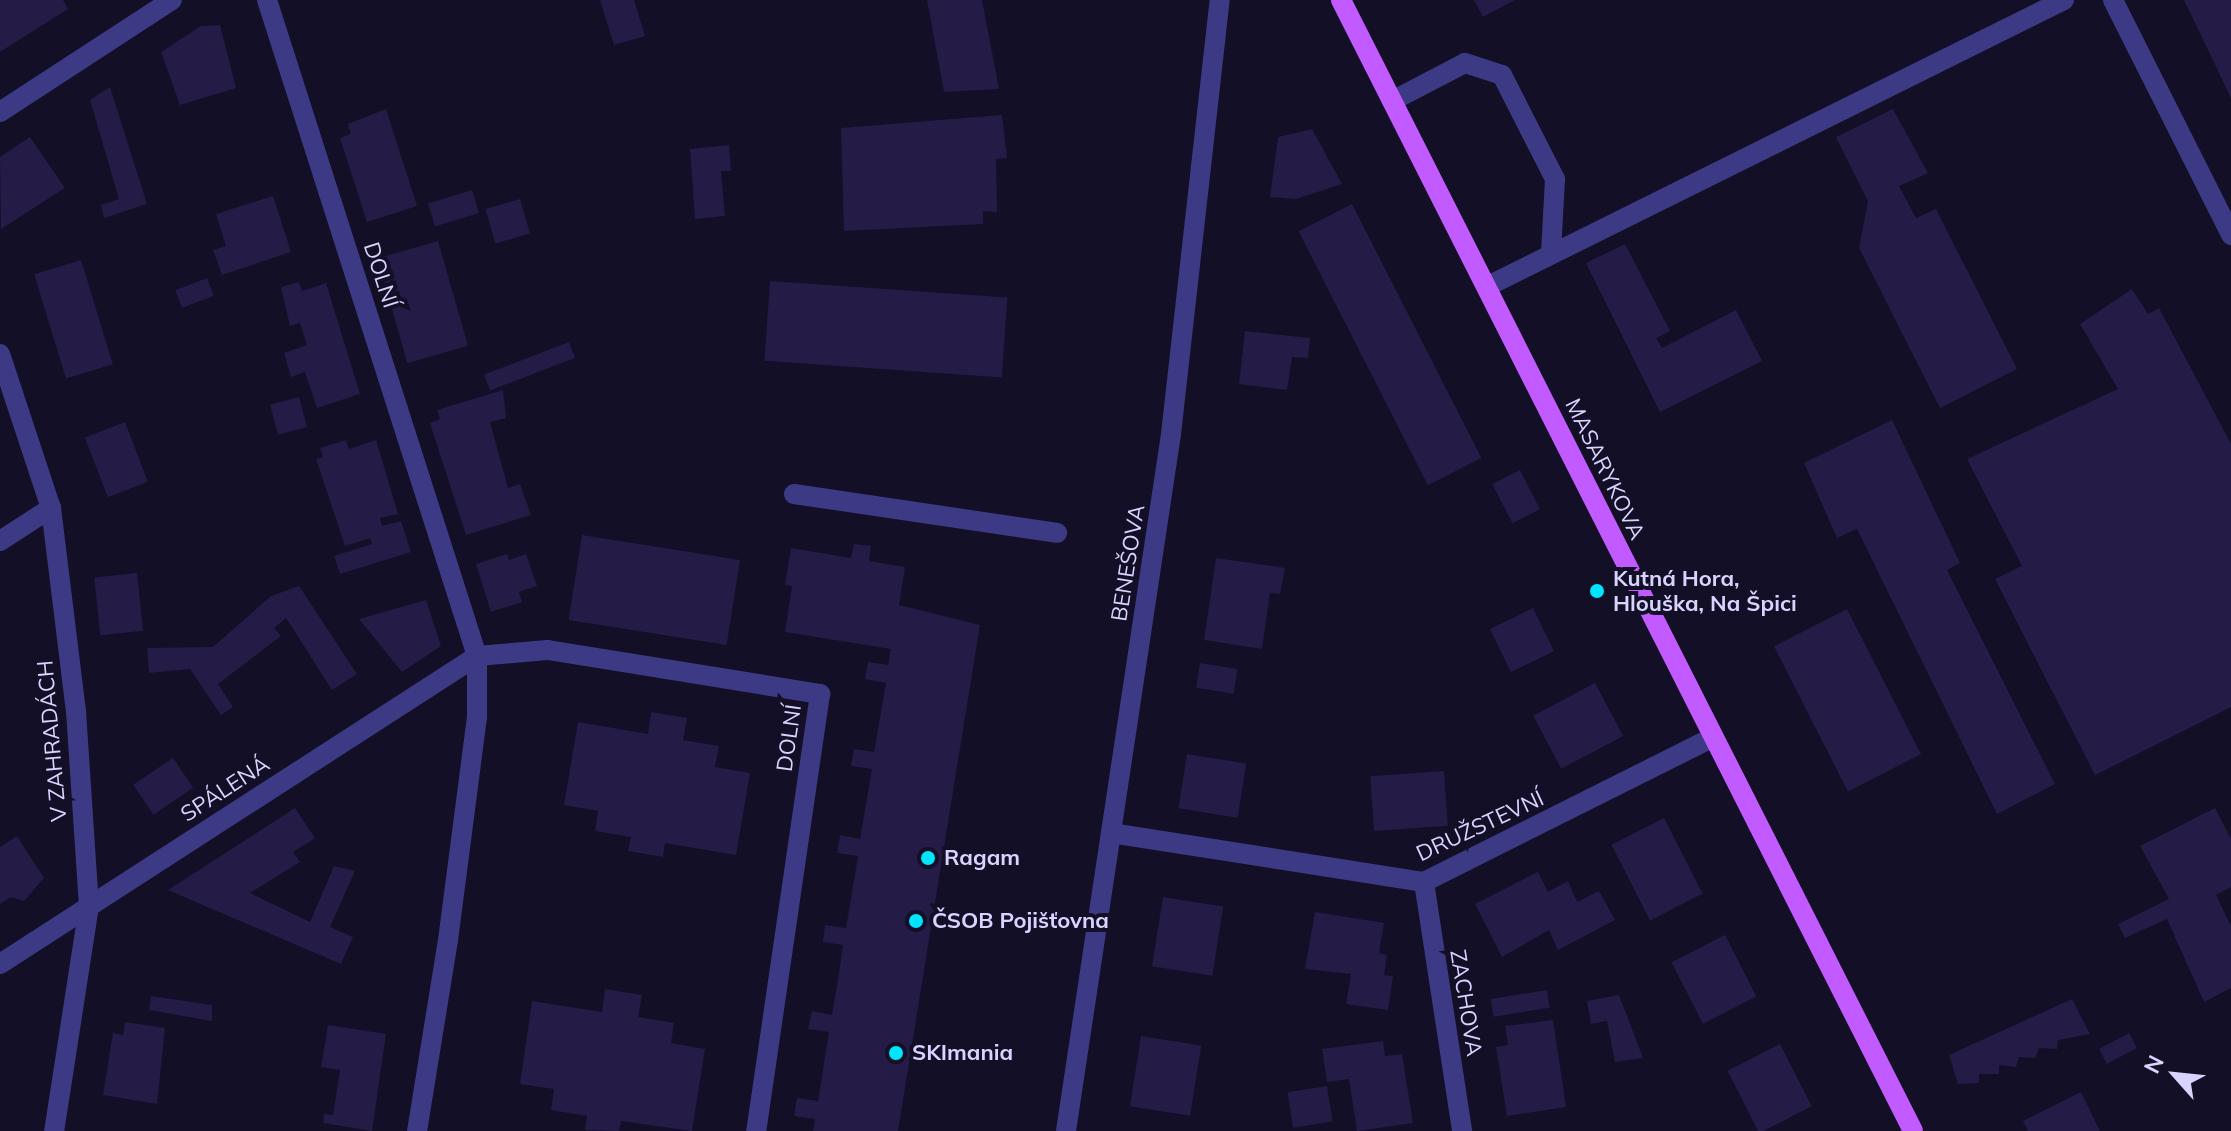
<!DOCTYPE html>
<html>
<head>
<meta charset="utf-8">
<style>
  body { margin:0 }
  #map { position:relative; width:2231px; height:1131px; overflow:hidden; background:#130f26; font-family:Mulish,sans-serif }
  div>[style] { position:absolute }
  .building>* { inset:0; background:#241b47; transform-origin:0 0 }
  .service>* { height:20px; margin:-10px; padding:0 10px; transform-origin:10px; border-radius:10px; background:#3d3a85 }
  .minor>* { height:20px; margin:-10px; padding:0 10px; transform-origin:10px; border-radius:10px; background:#3d3a85 }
  .primary>* { height:20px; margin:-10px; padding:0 10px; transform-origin:10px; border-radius:10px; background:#c25bff }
  .dots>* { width:22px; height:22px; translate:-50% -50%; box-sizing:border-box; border:4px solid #130f26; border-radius:50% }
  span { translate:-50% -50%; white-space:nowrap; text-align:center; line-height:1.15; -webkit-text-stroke:8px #130f26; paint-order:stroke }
  .street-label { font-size:22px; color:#d9d4ff }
  .poi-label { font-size:22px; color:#d9d4ff; font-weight:700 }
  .left { translate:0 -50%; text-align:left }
  .north { position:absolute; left:2135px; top:1035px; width:80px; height:80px; -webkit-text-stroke:6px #130f26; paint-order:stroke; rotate:297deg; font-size:22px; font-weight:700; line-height:32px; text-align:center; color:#d9d4ff }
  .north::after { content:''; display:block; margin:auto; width:28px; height:36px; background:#d9d4ff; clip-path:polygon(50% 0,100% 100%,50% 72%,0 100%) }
</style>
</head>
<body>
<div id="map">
  <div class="building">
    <i style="clip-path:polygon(0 0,63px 0,68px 9px,0 52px)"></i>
    <i style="clip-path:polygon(600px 0,634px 0,645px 36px,614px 45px)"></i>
    <i style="clip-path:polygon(927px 0,982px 0,999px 89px,944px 92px)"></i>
    <i style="clip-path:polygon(1474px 0,1515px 0,1483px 17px)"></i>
    <i style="clip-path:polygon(2184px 0,2231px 0,2231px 98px)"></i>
    <i style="clip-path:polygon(220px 25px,236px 88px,180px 105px,161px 52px,201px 26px)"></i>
    <i style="clip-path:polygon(110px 87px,147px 204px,104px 218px,101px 205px,119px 199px,90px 100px)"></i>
    <i style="clip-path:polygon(386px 109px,417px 206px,367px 222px,340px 138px,351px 134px,348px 124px)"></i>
    <i style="clip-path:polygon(1893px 109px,1928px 173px,1899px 186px,1916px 218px,1936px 209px,2017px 369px,1940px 408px,1859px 248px,1868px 201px,1836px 137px)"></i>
    <i style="clip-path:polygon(1002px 115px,1007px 158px,996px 159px,997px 212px,983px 211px,983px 224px,844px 231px,841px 128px)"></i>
    <i style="clip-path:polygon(1312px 129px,1342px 184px,1296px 199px,1270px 197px,1278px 137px)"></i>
    <i style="clip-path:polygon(30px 137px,65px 188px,1px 229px,0 157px)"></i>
    <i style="clip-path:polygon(729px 145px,731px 171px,721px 171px,725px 216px,695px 219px,690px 149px)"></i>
    <i style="left:472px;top:190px;width:24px;height:46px;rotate:73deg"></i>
    <i style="clip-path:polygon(273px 196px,291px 252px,222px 275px,213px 250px,226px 246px,216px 214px)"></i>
    <i style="left:520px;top:199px;width:36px;height:36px;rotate:74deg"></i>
    <i style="left:1352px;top:204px;width:285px;height:60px;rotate:63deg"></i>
    <i style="left:438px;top:241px;width:109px;height:63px;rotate:74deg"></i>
    <i style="clip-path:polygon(1625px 244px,1670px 331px,1656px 338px,1662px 348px,1736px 310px,1762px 361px,1660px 412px,1586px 263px)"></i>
    <i style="left:81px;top:260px;width:109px;height:49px;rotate:73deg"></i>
    <i style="left:207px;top:278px;width:19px;height:34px;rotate:69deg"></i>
    <i style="left:770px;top:281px;width:238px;height:80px;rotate:4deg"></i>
    <i style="clip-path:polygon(299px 282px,302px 291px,326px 283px,360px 394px,317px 408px,305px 372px,291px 377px,284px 353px,307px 345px,300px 323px,290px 326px,281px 287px)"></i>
    <i style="clip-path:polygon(2132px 289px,2148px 314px,2159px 308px,2231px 444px,2231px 707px,2095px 775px,1995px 579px,2022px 566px,1967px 459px,2118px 389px,2080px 324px)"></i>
    <i style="clip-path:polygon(1245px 331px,1310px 338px,1308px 358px,1292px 357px,1287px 390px,1239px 384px)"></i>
    <i style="left:569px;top:342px;width:17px;height:91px;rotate:69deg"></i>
    <i style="clip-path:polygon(503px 390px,506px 418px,490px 422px,508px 488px,520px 484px,531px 515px,466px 535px,430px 423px,440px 419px,437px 410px)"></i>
    <i style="left:299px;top:397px;width:31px;height:30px;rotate:75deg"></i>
    <i style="clip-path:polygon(1892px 420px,1960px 563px,1947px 570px,2055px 784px,1997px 814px,1857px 529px,1837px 538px,1804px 463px)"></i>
    <i style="left:125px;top:422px;width:64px;height:43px;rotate:69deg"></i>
    <i style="clip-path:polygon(346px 440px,349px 449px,376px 440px,398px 514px,380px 518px,382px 526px,401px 521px,411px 552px,340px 574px,334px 556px,372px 544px,370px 538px,345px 546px,316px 459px,323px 457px,320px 448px)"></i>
    <i style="left:1520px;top:470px;width:44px;height:31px;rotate:63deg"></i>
    <i style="left:582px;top:535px;width:160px;height:86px;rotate:9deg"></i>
    <i style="clip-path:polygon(854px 544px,871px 546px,869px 561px,905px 567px,899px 605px,980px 625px,898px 1131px,813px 1131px,815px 1119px,794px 1116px,797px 1098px,818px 1101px,829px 1032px,808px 1029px,812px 1011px,832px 1015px,838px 980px,843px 945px,823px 942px,825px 925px,846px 928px,858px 856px,837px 853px,840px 835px,860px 839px,872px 769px,851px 766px,854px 749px,874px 752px,886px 683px,865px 679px,868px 662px,888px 665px,891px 649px,785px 632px,792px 586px,785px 585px,791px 548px,851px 558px)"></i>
    <i style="clip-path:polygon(507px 554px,509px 560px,526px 554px,537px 586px,519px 592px,522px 602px,491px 612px,476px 564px)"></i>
    <i style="clip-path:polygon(1216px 558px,1285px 568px,1280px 594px,1270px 593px,1262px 649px,1204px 640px)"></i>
    <i style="left:137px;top:573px;width:58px;height:43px;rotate:84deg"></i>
    <i style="clip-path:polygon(299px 586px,357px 674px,332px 690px,286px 618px,274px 628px,281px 636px,218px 684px,233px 707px,221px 715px,190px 669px,149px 673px,147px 648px,213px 647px,271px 596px)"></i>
    <i style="clip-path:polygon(426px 600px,441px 646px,402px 672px,359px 619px)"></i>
    <i style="left:1533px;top:608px;width:48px;height:48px;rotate:64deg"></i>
    <i style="left:1847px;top:609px;width:163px;height:82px;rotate:63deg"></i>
    <i style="left:1200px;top:663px;width:38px;height:25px;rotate:9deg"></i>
    <i style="left:1595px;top:683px;width:60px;height:70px;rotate:62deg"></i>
    <i style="clip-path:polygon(651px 712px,687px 718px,683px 740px,719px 746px,715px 767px,750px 773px,736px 855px,665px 843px,663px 857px,628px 851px,631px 837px,595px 831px,598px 811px,564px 805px,578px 722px,648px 734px)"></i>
    <i style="left:1187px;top:754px;width:60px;height:55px;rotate:9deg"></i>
    <i style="left:173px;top:758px;width:36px;height:48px;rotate:56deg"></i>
    <i style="left:1444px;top:771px;width:55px;height:74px;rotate:86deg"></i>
    <i style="clip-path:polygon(295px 808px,315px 838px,293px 852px,300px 862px,250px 893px,310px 922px,334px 866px,355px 871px,330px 927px,353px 937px,341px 964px,168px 890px)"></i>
    <i style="clip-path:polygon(2215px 808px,2231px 839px,2231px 887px,2216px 895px,2231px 926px,2231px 988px,2204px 1002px,2167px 919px,2125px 938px,2118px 924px,2169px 899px,2140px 846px)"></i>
    <i style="left:1664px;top:818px;width:85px;height:59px;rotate:63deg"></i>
    <i style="clip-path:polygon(17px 836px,44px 878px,24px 901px,11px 897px,0 904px,0 847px)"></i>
    <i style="clip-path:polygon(1538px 872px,1548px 892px,1568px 881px,1577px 902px,1599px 891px,1615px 920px,1558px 950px,1549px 930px,1502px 957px,1475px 904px)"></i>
    <i style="left:1163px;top:897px;width:61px;height:70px;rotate:9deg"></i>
    <i style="clip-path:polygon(1315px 912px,1384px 923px,1379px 953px,1387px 955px,1384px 975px,1393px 976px,1388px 1010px,1346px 1004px,1351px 974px,1305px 969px)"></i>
    <i style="left:1725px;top:935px;width:69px;height:60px;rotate:63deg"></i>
    <i style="clip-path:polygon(605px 989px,642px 995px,638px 1017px,674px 1023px,671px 1043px,705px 1049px,692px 1131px,621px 1121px,619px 1131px,585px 1130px,587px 1116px,551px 1110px,554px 1089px,520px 1084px,532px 1001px,602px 1012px)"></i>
    <i style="left:1547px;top:990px;width:18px;height:57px;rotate:81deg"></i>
    <i style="clip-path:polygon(1619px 995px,1643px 1058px,1615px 1062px,1607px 1021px,1591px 1024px,1587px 1001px)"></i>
    <i style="clip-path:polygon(151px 996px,212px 1005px,212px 1021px,149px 1010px)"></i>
    <i style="clip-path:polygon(2072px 999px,2090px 1034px,2058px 1040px,2057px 1049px,2039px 1048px,2035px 1058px,2019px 1057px,2016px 1067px,1999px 1065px,1999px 1074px,1979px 1074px,1979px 1083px,1958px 1084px,1949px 1055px)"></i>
    <i style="clip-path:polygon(1553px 1020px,1566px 1107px,1507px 1116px,1496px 1047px,1508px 1045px,1505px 1026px)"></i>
    <i style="clip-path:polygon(125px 1022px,165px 1028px,157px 1104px,103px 1095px,113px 1033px,123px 1035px)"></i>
    <i style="clip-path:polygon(328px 1025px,386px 1034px,372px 1131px,323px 1123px,324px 1114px,333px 1115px,340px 1070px,321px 1067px)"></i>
    <i style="left:2129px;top:1033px;width:17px;height:34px;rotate:62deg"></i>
    <i style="left:1141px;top:1036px;width:61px;height:71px;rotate:9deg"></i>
    <i style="clip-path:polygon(1383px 1041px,1385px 1056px,1402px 1054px,1413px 1123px,1357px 1131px,1349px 1079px,1327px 1082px,1322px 1049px)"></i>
    <i style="left:1780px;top:1044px;width:70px;height:59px;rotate:63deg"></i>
    <i style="left:1327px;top:1086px;width:36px;height:40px;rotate:81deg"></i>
    <i style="clip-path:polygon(2081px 1092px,2100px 1131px,2028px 1131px,2023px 1121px)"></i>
  </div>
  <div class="service">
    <i style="left:2113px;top:0;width:263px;rotate:63.3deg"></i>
    <i style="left:1392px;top:101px;width:82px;rotate:-27.5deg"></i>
    <i style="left:1465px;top:63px;width:39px;rotate:18deg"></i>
    <i style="left:1502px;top:75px;width:117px;rotate:63deg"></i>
    <i style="left:1555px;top:179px;width:75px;rotate:93.1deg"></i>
    <i style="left:1488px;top:286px;width:643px;rotate:-26.41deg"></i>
    <i style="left:794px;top:494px;width:266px;rotate:8.4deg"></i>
  </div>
  <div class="minor">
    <i style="left:267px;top:0;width:689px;rotate:72.25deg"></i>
    <i style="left:477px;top:656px;width:61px;rotate:90deg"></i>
    <i style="left:477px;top:717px;width:225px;rotate:97.4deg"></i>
    <i style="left:448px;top:940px;width:193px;rotate:99.2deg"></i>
    <i style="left:0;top:112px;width:205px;rotate:-33.1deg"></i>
    <i style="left:0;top:354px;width:162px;rotate:71.7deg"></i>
    <i style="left:51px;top:508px;width:205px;rotate:83deg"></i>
    <i style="left:76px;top:711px;width:195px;rotate:86.2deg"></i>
    <i style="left:89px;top:906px;width:228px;rotate:98.8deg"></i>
    <i style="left:0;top:541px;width:61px;rotate:-32.9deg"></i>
    <i style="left:1111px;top:833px;width:317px;rotate:8.9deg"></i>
    <i style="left:1424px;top:882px;width:321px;rotate:-26.6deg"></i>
    <i style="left:1424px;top:882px;width:252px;rotate:81.3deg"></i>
    <i style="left:0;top:964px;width:568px;rotate:-32.85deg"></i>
    <i style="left:477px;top:656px;width:71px;rotate:-4.8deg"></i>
    <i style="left:548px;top:650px;width:276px;rotate:9.2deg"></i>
    <i style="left:820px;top:694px;width:442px;rotate:98.3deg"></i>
    <i style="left:1066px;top:1131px;width:705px;rotate:-81.43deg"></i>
    <i style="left:1171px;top:434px;width:437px;rotate:-83.6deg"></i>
  </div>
  <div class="primary">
    <i style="left:1341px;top:0;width:1267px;rotate:63.17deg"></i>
  </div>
  <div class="dots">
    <i style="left:1597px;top:591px;background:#00e5ff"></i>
    <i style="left:928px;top:858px;background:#00e5ff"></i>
    <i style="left:916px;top:921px;background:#00e5ff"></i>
    <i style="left:896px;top:1053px;background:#00e5ff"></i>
  </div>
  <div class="street-label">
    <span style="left:381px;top:275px;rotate:72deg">DOLNÍ</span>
    <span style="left:1605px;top:469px;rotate:64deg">MASARYKOVA</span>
    <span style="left:1128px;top:563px;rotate:-81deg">BENEŠOVA</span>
    <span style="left:789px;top:738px;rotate:-82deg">DOLNÍ</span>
    <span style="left:52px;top:741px;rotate:-95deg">V ZAHRADÁCH</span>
    <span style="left:225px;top:789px;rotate:-33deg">SPÁLENÁ</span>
    <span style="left:1480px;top:826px;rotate:-25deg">DRUŽSTEVNÍ</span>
    <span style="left:1466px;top:1003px;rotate:81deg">ZACHOVA</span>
  </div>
  <div class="poi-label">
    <span class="left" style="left:1613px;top:591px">Kutná Hora,<br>Hlouška, Na Špici</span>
    <span class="left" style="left:944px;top:858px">Ragam</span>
    <span class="left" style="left:932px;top:921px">ČSOB Pojišťovna</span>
    <span class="left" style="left:912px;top:1053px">SKImania</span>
  </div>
  <div class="north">N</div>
</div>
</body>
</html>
